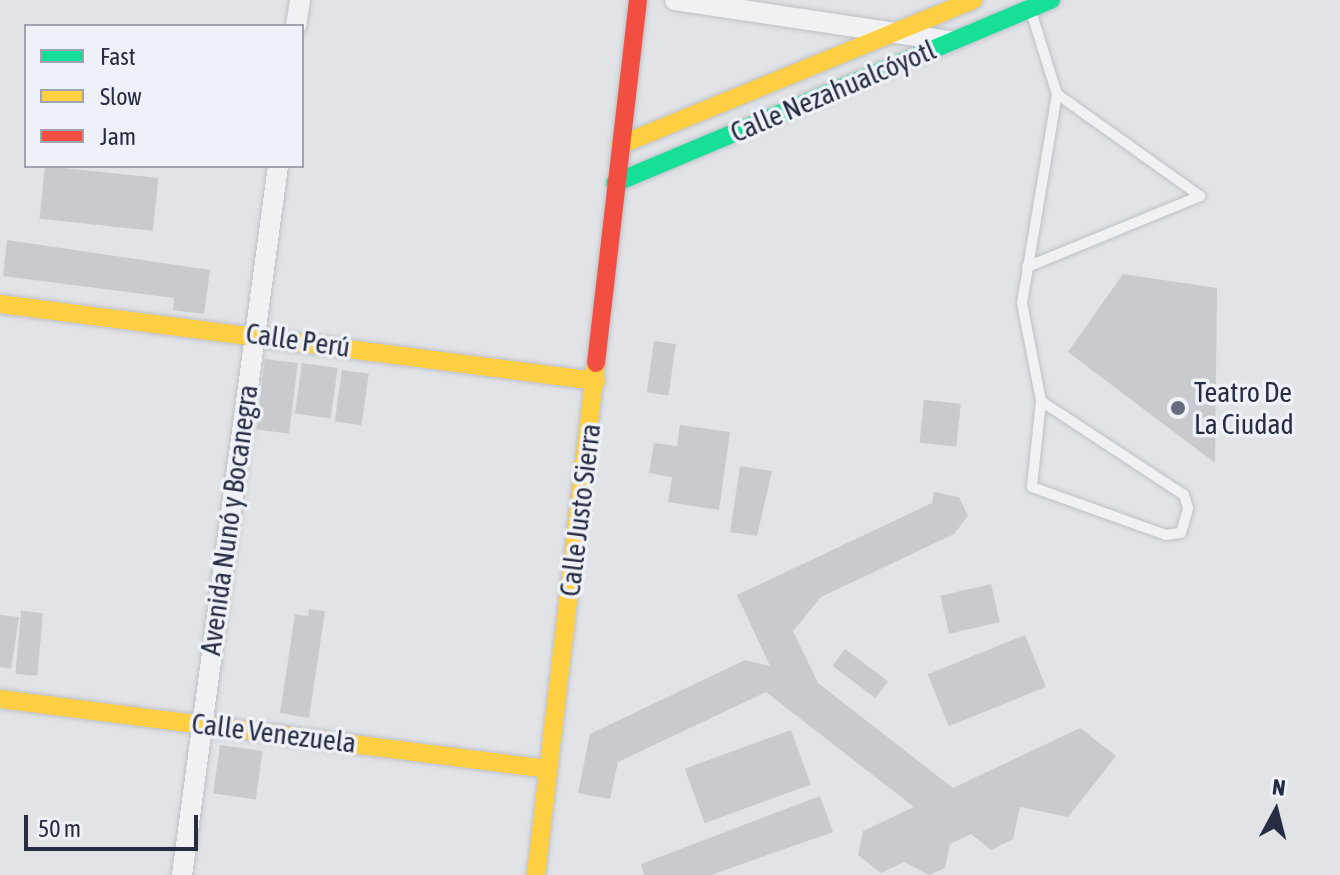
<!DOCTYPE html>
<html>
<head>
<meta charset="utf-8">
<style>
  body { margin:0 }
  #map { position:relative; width:1340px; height:875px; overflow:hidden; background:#e1e3e7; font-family:"Asap Condensed",sans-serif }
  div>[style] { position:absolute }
  .building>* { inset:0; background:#c8cacf; transform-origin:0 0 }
  .roads { filter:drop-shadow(0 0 2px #bec0c5) drop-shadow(0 0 2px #bec0c5) }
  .lane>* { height:10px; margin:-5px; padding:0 5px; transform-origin:5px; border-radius:5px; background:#f1f1f3 }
  .street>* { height:20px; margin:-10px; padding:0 10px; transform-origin:10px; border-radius:10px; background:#f1f1f3 }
  .fast>* { height:18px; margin:-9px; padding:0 9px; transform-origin:9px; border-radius:9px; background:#16e098 }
  .slow>* { height:18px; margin:-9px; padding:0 9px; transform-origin:9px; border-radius:9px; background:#ffcf43 }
  .jam>* { height:18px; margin:-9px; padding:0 9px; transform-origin:9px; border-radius:9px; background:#f24e42 }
  .dots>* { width:22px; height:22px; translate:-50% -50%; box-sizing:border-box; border:4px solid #eef1f7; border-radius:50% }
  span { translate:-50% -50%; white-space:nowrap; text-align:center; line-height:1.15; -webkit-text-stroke:7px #eef1f7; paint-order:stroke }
  .street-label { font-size:28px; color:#262d42 }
  .poi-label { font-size:28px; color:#262d42 }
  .left { translate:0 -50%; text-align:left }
  .legend { position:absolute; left:24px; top:24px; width:280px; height:144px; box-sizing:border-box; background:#eef1f7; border:2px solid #9ea3af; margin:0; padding:10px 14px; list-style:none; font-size:24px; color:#262d42 }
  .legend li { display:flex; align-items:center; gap:16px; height:40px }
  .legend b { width:40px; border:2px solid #9ea3af }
  .north { position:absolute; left:1236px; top:771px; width:80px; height:80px; -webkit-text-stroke:6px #eef1f7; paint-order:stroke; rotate:7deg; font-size:22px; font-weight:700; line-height:32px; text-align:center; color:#262d42 }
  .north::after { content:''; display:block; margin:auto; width:28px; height:36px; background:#262d42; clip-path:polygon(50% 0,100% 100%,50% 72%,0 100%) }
  .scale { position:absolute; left:24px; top:815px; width:174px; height:36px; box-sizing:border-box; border:4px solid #262d42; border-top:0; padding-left:10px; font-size:24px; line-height:28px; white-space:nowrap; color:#262d42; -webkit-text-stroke:6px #eef1f7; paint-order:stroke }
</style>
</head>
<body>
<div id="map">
  <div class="building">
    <i style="left:45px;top:166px;width:114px;height:53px;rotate:6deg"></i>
    <i style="clip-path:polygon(7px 240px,210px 270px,204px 314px,173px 310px,174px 298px,3px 276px)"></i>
    <i style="clip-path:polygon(1123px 274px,1217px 288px,1215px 463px,1068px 352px)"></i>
    <i style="left:654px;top:341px;width:22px;height:52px;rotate:8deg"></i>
    <i style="left:265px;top:359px;width:33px;height:71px;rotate:7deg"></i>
    <i style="left:302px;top:363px;width:36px;height:51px;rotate:8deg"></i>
    <i style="left:342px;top:370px;width:27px;height:52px;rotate:8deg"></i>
    <i style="left:924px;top:400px;width:37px;height:43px;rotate:6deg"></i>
    <i style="clip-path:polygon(680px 425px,730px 432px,719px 510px,668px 502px,672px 477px,649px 473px,654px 443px,677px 446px)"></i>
    <i style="clip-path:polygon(740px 466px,772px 471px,757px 536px,730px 532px)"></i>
    <i style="clip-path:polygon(934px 492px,959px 497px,968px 516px,954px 534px,821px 597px,793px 631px,818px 683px,953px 788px,1080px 728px,1116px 756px,1068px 817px,1020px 807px,1013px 839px,991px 850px,971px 834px,950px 844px,945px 868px,929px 875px,904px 862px,881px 873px,858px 855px,863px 831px,914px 807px,766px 692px,618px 762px,610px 799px,578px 793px,590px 734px,745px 660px,770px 666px,737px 595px,932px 503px)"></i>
    <i style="left:991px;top:584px;width:39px;height:52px;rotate:77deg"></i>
    <i style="clip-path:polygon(309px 609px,325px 611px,309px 718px,280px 713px,295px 614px,308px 616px)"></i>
    <i style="left:21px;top:611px;width:22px;height:63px;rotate:5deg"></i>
    <i style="clip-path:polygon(0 615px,19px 617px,11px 669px,0 667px)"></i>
    <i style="left:1025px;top:635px;width:56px;height:105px;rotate:68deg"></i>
    <i style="left:845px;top:649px;width:54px;height:21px;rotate:37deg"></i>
    <i style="left:791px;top:730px;width:58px;height:113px;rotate:70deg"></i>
    <i style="left:220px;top:745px;width:43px;height:49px;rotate:8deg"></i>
    <i style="clip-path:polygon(820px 796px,833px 832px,711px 875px,644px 875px,641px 864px)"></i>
  </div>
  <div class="roads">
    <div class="lane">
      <i style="left:1030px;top:8px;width:90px;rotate:72.6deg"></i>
      <i style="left:1057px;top:94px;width:212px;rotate:99.5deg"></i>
      <i style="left:1022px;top:303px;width:100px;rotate:79deg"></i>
      <i style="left:1041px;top:401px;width:86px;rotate:96deg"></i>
      <i style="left:1032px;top:487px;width:142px;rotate:19.7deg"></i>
      <i style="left:1166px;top:535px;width:15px;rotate:-8deg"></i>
      <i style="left:1181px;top:533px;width:26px;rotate:-74deg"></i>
      <i style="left:1188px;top:508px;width:14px;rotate:-107deg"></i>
      <i style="left:1184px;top:495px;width:171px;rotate:-146.7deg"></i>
      <i style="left:1057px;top:94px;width:176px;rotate:35.5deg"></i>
      <i style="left:1027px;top:267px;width:187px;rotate:-22.3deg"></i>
    </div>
    <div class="street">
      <i style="left:675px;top:0;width:278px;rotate:8.5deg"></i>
      <i style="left:296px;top:26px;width:26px;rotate:-81deg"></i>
      <i style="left:182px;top:875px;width:715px;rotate:-82.29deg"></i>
    </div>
    <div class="fast">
      <i style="left:615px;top:183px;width:473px;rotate:-22.8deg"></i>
    </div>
    <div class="slow">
      <i style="left:620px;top:145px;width:382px;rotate:-22.3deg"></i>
      <i style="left:0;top:304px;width:601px;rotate:7.36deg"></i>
      <i style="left:0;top:699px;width:552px;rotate:7.28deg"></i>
      <i style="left:536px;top:875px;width:516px;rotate:-83.32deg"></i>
    </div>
    <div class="jam">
      <i style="left:596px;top:363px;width:365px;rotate:-83.4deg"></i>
    </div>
  </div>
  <div class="dots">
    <i style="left:1178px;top:408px;background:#676d7c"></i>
  </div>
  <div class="street-label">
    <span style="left:833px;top:91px;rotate:-23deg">Calle Nezahualcóyotl</span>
    <span style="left:298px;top:340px;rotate:8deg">Calle Perú</span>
    <span style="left:580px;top:510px;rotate:-83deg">Calle Justo Sierra</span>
    <span style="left:229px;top:520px;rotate:-82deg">Avenida Nunó y Bocanegra</span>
    <span style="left:274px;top:733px;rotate:7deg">Calle Venezuela</span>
  </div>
  <div class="poi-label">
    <span class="left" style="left:1194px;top:408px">Teatro De<br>La Ciudad</span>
  </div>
  <ul class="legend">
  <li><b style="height:10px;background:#16e098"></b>Fast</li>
  <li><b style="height:10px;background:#ffcf43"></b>Slow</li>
  <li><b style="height:10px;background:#f24e42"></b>Jam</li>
  </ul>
  <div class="north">N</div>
  <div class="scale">50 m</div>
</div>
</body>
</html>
